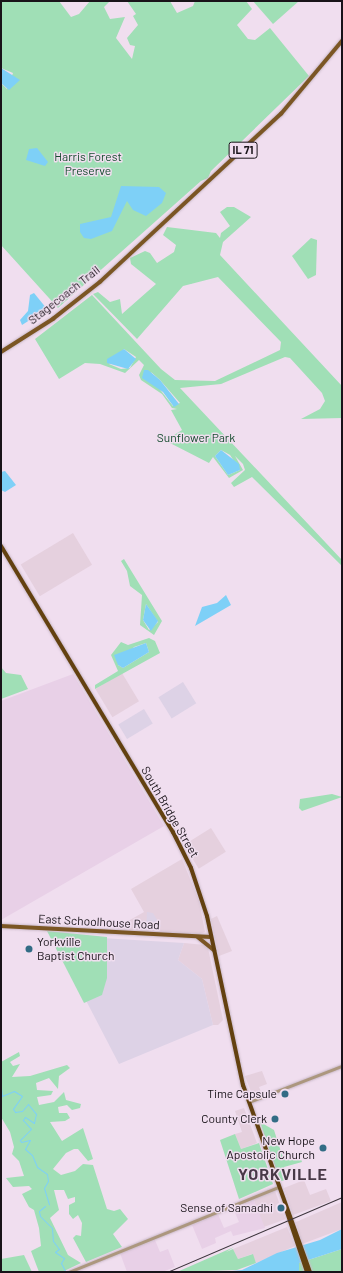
<!DOCTYPE html>
<html>
<head>
<meta charset="utf-8">
<style>
  body { margin:0 }
  #map { position:relative; width:343px; height:1273px; overflow:hidden; background:#f0deef; font-family:Barlow,sans-serif }
  div>[style] { position:absolute }
  .commercial>* { inset:0; background:#e5d0de; transform-origin:0 0 }
  .built>* { inset:0; background:#e8d0e7 }
  .education>* { inset:0; background:#ddd2e6; transform-origin:0 0 }
  .green>* { inset:0; background:#a0dfb6 }
  .water>* { inset:0; background:#7ed0f7 }
  .stream>* { height:1px; margin:-0.5px; padding:0 0.5px; transform-origin:0.5px; border-radius:0.5px; background:#7ed0f7 }
  .roads { filter:drop-shadow(0 0 1px #c9b9c8) drop-shadow(0 0 1px #c9b9c8) }
  .minor>* { height:2.5px; margin:-1.25px; padding:0 1.25px; transform-origin:1.25px; border-radius:1.25px; background:#ac977e }
  .major>* { height:3.5px; margin:-1.75px; padding:0 1.75px; transform-origin:1.75px; border-radius:1.75px; background:#7b5624 }
  .highway>* { height:4px; margin:-2px; padding:0 2px; transform-origin:2px; border-radius:2px; background:#634110 }
  .rail>* { height:1px; margin:-0.5px; padding:0 0.5px; transform-origin:0.5px; border-radius:0.5px; background:#3c343c }
  .dots>* { width:11px; height:11px; translate:-50% -50%; box-sizing:border-box; border:2px solid #f0deef; border-radius:50% }
  span { translate:-50% -50%; white-space:nowrap; text-align:center; line-height:1.15; -webkit-text-stroke:3px #f0deef; paint-order:stroke }
  .shield-label span { padding:1px 3px; background:#f0deef; border:1px solid; border-radius:3px; -webkit-text-stroke-width:0 }
  .shield-label { font-size:11px; color:#191319; font-weight:700 }
  .park-label { font-size:12px; color:#154b2e }
  .street-label { font-size:12px; color:#191319 }
  .poi-label { font-size:12px; color:#191319 }
  .left { translate:0 -50%; text-align:left }
  .right { translate:-100% -50%; text-align:right }
  .district-label { font-size:16px; color:#483947; font-weight:700; letter-spacing:1px }
  .frame { position:absolute; inset:0; border:2px solid #191319; pointer-events:none }
</style>
</head>
<body>
<div id="map">
  <div class="commercial">
    <i style="left:73px;top:533px;width:37px;height:61px;rotate:59deg"></i>
    <i style="left:122px;top:673px;width:33px;height:31px;rotate:59deg"></i>
    <i style="left:211px;top:828px;width:28px;height:32px;rotate:58deg"></i>
    <i style="clip-path:polygon(182px 859px,199px 901px,205px 932px,197px 935px,114px 929px,144px 912px,131px 889px)"></i>
    <i style="clip-path:polygon(217px 916px,232px 951px,219px 956px,211px 919px)"></i>
    <i style="clip-path:polygon(184px 943px,205px 945px,208px 948px,223px 1020px,218px 1025px,213px 1025px,202px 979px,178px 960px)"></i>
    <i style="clip-path:polygon(262px 1071px,267px 1084px,259px 1087px,262px 1094px,253px 1097px,245px 1076px)"></i>
    <i style="clip-path:polygon(244px 1108px,257px 1143px,241px 1149px,235px 1134px,242px 1132px,235px 1111px)"></i>
    <i style="clip-path:polygon(304px 1180px,310px 1195px,326px 1189px,331px 1201px,293px 1215px,284px 1188px)"></i>
    <i style="left:275px;top:1191px;width:30px;height:23px;rotate:70deg"></i>
    <i style="clip-path:polygon(342px 1202px,342px 1229px,302px 1244px,296px 1222px)"></i>
    <i style="clip-path:polygon(287px 1227px,295px 1246px,256px 1263px,252px 1254px,238px 1259px,233px 1249px)"></i>
  </div>
  <div class="built">
    <i style="clip-path:polygon(73px 674px,164px 826px,1px 920px,1px 701px)"></i>
    <i style="clip-path:polygon(254px 1200px,265px 1228px,233px 1236px,231px 1231px,215px 1238px,216px 1243px,202px 1249px,192px 1225px,218px 1214px,224px 1228px,239px 1222px,233px 1208px)"></i>
    <i style="clip-path:polygon(155px 1240px,160px 1252px,168px 1249px,175px 1267px,162px 1272px,127px 1272px,120px 1253px)"></i>
  </div>
  <div class="education">
    <i style="left:183px;top:682px;width:25px;height:29px;rotate:58deg"></i>
    <i style="left:144px;top:709px;width:17px;height:30px;rotate:59deg"></i>
    <i style="clip-path:polygon(147px 912px,153px 913px,161px 926px,154px 930px,146px 930px)"></i>
    <i style="clip-path:polygon(52px 935px,184px 943px,178px 960px,202px 979px,213px 1025px,119px 1064px)"></i>
  </div>
  <div class="green">
    <i style="clip-path:polygon(1px 1px,59px 1px,71px 17px,79px 14px,90px 1px,110px 1px,104px 7px,110px 19px,125px 17px,116px 38px,132px 59px,135px 46px,130px 45px,127px 38px,138px 25px,133px 16px,136px 14px,127px 1px,170px 1px,177px 13px,193px 6px,195px 1px,246px 1px,252px 9px,237px 25px,248px 39px,255px 40px,270px 28px,309px 76px,211px 171px,208px 178px,201px 181px,58px 308px,1px 245px,1px 83px,7px 89px,13px 73px,1px 68px)"></i>
    <i style="clip-path:polygon(253px 1px,299px 1px,273px 24px)"></i>
    <i style="clip-path:polygon(evenodd,227px 207px,234px 207px,251px 217px,223px 242px,220px 255px,342px 386px,342px 418px,301px 419px,320px 409px,325px 401px,322px 393px,290px 358px,285px 357px,221px 384px,180px 388px,342px 560px,342px 566px,252px 477px,234px 487px,231px 483px,245px 470px,243px 464px,235px 456px,243px 470px,229px 478px,213px 457px,209px 463px,170px 443px,166px 440px,182px 430px,171px 410px,177px 409px,172px 408px,162px 394px,141px 380px,139px 375px,144px 365px,139px 360px,125px 373px,100px 364px,85px 363px,59px 379px,35px 339px,92px 295px,161px 369px,175px 380px,215px 381px,280px 350px,281px 342px,218px 277px,183px 286px,137px 339px,93px 294px,98px 292px,110px 302px,120px 299px,122px 314px,156px 284px,131px 264px,130px 258px,145px 251px,150px 253px,157px 263px,174px 252px,176px 245px,163px 235px,167px 227px,216px 233px,220px 238px,221px 233px,230px 226px,220px 212px,227px 207px,124px 349px,136px 357px,130px 368px,121px 369px,109px 364px,124px 349px,227px 207px,151px 372px,160px 380px,180px 403px,173px 406px,158px 387px,151px 372px,227px 207px,221px 450px,230px 455px,240px 470px,228px 475px,215px 456px,221px 450px)"></i>
    <i style="clip-path:polygon(311px 238px,317px 240px,316px 275px,308px 279px,292px 256px)"></i>
    <i style="clip-path:polygon(evenodd,124px 559px,162px 621px,154px 635px,140px 625px,142px 595px,130px 586px,127px 571px,121px 561px,124px 559px,146px 604px,158px 622px,149px 630px,143px 620px,146px 604px)"></i>
    <i style="clip-path:polygon(evenodd,149px 638px,155px 641px,160px 653px,95px 689px,95px 685px,118px 671px,111px 655px,121px 642px,128px 645px,149px 638px,146px 643px,149px 652px,123px 668px,118px 665px,134px 647px,146px 643px)"></i>
    <i style="clip-path:polygon(1px 667px,6px 673px,21px 675px,28px 689px,1px 699px)"></i>
    <i style="clip-path:polygon(332px 794px,342px 797px,302px 811px,299px 808px,300px 799px)"></i>
    <i style="clip-path:polygon(47px 931px,107px 937px,107px 978px,102px 995px,84px 1003px)"></i>
    <i style="clip-path:polygon(19px 1052px,20px 1056px,10px 1062px,13px 1066px,20px 1064px,12px 1077px,30px 1076px,67px 1065px,70px 1068px,59px 1076px,58px 1089px,49px 1078px,36px 1083px,37px 1090px,53px 1091px,51px 1095px,37px 1097px,39px 1105px,54px 1102px,64px 1092px,66px 1100px,81px 1104px,80px 1108px,72px 1110px,67px 1105px,58px 1107px,59px 1113px,67px 1113px,70px 1118px,65px 1121px,50px 1122px,62px 1141px,83px 1128px,93px 1159px,88px 1161px,78px 1149px,74px 1149px,66px 1153px,53px 1169px,61px 1175px,75px 1171px,83px 1164px,93px 1165px,107px 1209px,114px 1211px,120px 1209px,128px 1219px,113px 1234px,122px 1247px,86px 1262px,73px 1238px,76px 1235px,81px 1236px,82px 1223px,78px 1215px,73px 1219px,69px 1214px,69px 1205px,75px 1202px,75px 1197px,68px 1199px,64px 1190px,54px 1190px,59px 1210px,50px 1218px,68px 1255px,81px 1263px,62px 1272px,39px 1272px,31px 1251px,41px 1246px,39px 1228px,34px 1210px,29px 1207px,22px 1194px,32px 1189px,29px 1186px,13px 1187px,6px 1178px,24px 1176px,19px 1161px,12px 1154px,14px 1147px,10px 1132px,1px 1117px,1px 1062px)"></i>
    <i style="clip-path:polygon(260px 1122px,274px 1130px,282px 1155px,298px 1152px,302px 1162px,284px 1167px,288px 1180px,280px 1181px)"></i>
    <i style="clip-path:polygon(235px 1134px,241px 1149px,259px 1143px,273px 1184px,239px 1199px,220px 1140px)"></i>
    <i style="clip-path:polygon(234px 1247px,226px 1252px,233px 1249px,238px 1259px,253px 1254px,256px 1263px,237px 1270px,177px 1272px)"></i>
    <i style="clip-path:polygon(342px 1249px,342px 1272px,298px 1271px,299px 1263px)"></i>
    <i style="clip-path:polygon(24px 1255px,32px 1272px,1px 1272px,1px 1259px)"></i>
  </div>
  <div class="water">
    <i style="clip-path:polygon(1px 68px,20px 80px,9px 90px,1px 83px)"></i>
    <i style="clip-path:polygon(37px 148px,48px 162px,45px 166px,26px 160px,29px 149px)"></i>
    <i style="clip-path:polygon(121px 186px,159px 187px,166px 193px,162px 203px,146px 216px,133px 210px,127px 201px,112px 231px,91px 239px,84px 238px,80px 232px,80px 224px,111px 217px)"></i>
    <i style="clip-path:polygon(34px 293px,47px 309px,22px 325px,20px 320px,28px 311px,30px 295px)"></i>
    <i style="clip-path:polygon(124px 349px,136px 359px,128px 369px,107px 363px,107px 359px)"></i>
    <i style="clip-path:polygon(144px 370px,148px 370px,160px 380px,179px 404px,174px 407px,163px 392px,142px 378px)"></i>
    <i style="clip-path:polygon(221px 450px,239px 464px,240px 470px,228px 475px,215px 456px)"></i>
    <i style="clip-path:polygon(5px 471px,16px 485px,5px 492px,1px 490px,1px 472px)"></i>
    <i style="clip-path:polygon(226px 595px,231px 605px,195px 626px,202px 607px,217px 603px)"></i>
    <i style="clip-path:polygon(146px 604px,158px 621px,151px 631px,143px 620px)"></i>
    <i style="clip-path:polygon(146px 643px,149px 652px,123px 668px,118px 665px,114px 655px)"></i>
    <i style="clip-path:polygon(342px 1229px,342px 1249px,299px 1263px,299px 1272px,222px 1272px,242px 1270px,277px 1253px,320px 1240px)"></i>
  </div>
  <div class="stream">
    <i style="left:1px;top:1088px;width:8px;rotate:83deg"></i>
    <i style="left:2px;top:1096px;width:13px;rotate:-23deg"></i>
    <i style="left:14px;top:1091px;width:9px;rotate:32deg"></i>
    <i style="left:22px;top:1096px;width:16px;rotate:125deg"></i>
    <i style="left:13px;top:1109px;width:4px;rotate:56deg"></i>
    <i style="left:15px;top:1112px;width:7px;rotate:-8deg"></i>
    <i style="left:22px;top:1111px;width:9px;rotate:-49deg"></i>
    <i style="left:28px;top:1104px;width:13px;rotate:51deg"></i>
    <i style="left:36px;top:1114px;width:9px;rotate:103deg"></i>
    <i style="left:34px;top:1123px;width:11px;rotate:-146deg"></i>
    <i style="left:25px;top:1117px;width:4px;rotate:124deg"></i>
    <i style="left:23px;top:1120px;width:12px;rotate:48deg"></i>
    <i style="left:31px;top:1129px;width:16px;rotate:135deg"></i>
    <i style="left:20px;top:1140px;width:2px;rotate:63deg"></i>
    <i style="left:21px;top:1142px;width:9px;rotate:-13deg"></i>
    <i style="left:30px;top:1140px;width:10px;rotate:119deg"></i>
    <i style="left:25px;top:1149px;width:9px;rotate:41deg"></i>
    <i style="left:32px;top:1155px;width:13px;rotate:67deg"></i>
    <i style="left:37px;top:1167px;width:12px;rotate:35deg"></i>
    <i style="left:47px;top:1174px;width:7px;rotate:82deg"></i>
    <i style="left:48px;top:1181px;width:8px;rotate:120deg"></i>
    <i style="left:44px;top:1188px;width:17px;rotate:73deg"></i>
    <i style="left:45px;top:1206px;width:8px;rotate:140deg"></i>
    <i style="left:39px;top:1211px;width:5px;rotate:79deg"></i>
    <i style="left:40px;top:1216px;width:17px;rotate:45deg"></i>
    <i style="left:52px;top:1228px;width:13px;rotate:86deg"></i>
    <i style="left:53px;top:1241px;width:10px;rotate:53deg"></i>
    <i style="left:59px;top:1249px;width:5px;rotate:143deg"></i>
    <i style="left:55px;top:1252px;width:11px;rotate:34deg"></i>
    <i style="left:64px;top:1258px;width:6px;rotate:121deg"></i>
    <i style="left:61px;top:1263px;width:9px;rotate:63deg"></i>
  </div>
  <div class="roads">
    <div class="minor">
      <i style="left:249px;top:1102px;width:100px;rotate:-21.2deg"></i>
      <i style="left:69px;top:1272px;width:226px;rotate:-22.1deg"></i>
    </div>
    <div class="major">
      <i style="left:1px;top:352px;width:62px;rotate:-32.4deg"></i>
      <i style="left:53px;top:319px;width:60px;rotate:-38.2deg"></i>
      <i style="left:100px;top:282px;width:247px;rotate:-42.9deg"></i>
      <i style="left:281px;top:114px;width:95px;rotate:-50.1deg"></i>
      <i style="left:1px;top:926px;width:210px;rotate:3deg"></i>
      <i style="left:198px;top:937px;width:21px;rotate:39deg"></i>
    </div>
    <div class="highway">
      <i style="left:1px;top:546px;width:334px;rotate:59deg"></i>
      <i style="left:173px;top:832px;width:40px;rotate:63.4deg"></i>
      <i style="left:191px;top:868px;width:51px;rotate:71.6deg"></i>
      <i style="left:207px;top:916px;width:173px;rotate:78deg"></i>
      <i style="left:243px;top:1085px;width:199px;rotate:70.3deg"></i>
      <i style="left:285px;top:1206px;width:70px;rotate:71.6deg"></i>
    </div>
  </div>
  <div class="rail">
    <i style="left:167px;top:1272px;width:190px;rotate:-23.2deg"></i>
  </div>
  <div class="dots">
    <i style="left:29px;top:949px;background:#326c85"></i>
    <i style="left:285px;top:1094px;background:#326c85"></i>
    <i style="left:275px;top:1119px;background:#326c85"></i>
    <i style="left:323px;top:1148px;background:#326c85"></i>
    <i style="left:281px;top:1208px;background:#326c85"></i>
  </div>
  <div class="shield-label">
    <span style="left:243px;top:150px">IL 71</span>
  </div>
  <div class="park-label">
    <span style="left:88px;top:164px">Harris Forest<br>Preserve</span>
    <span style="left:196px;top:438px">Sunflower Park</span>
  </div>
  <div class="street-label">
    <span style="left:64px;top:295px;rotate:-38deg">Stagecoach Trail</span>
    <span style="left:170px;top:812px;rotate:60deg">South Bridge Street</span>
    <span style="left:99px;top:922px;rotate:3deg">East Schoolhouse Road</span>
  </div>
  <div class="poi-label">
    <span class="left" style="left:37px;top:949px">Yorkville<br>Baptist Church</span>
    <span class="right" style="left:277px;top:1094px">Time Capsule</span>
    <span class="right" style="left:267px;top:1119px">County Clerk</span>
    <span class="right" style="left:315px;top:1148px">New Hope<br>Apostolic Church</span>
    <span class="right" style="left:273px;top:1208px">Sense of Samadhi</span>
  </div>
  <div class="district-label">
    <span style="left:283px;top:1174px">YORKVILLE</span>
  </div>
  <div class="frame"></div>
</div>
</body>
</html>
